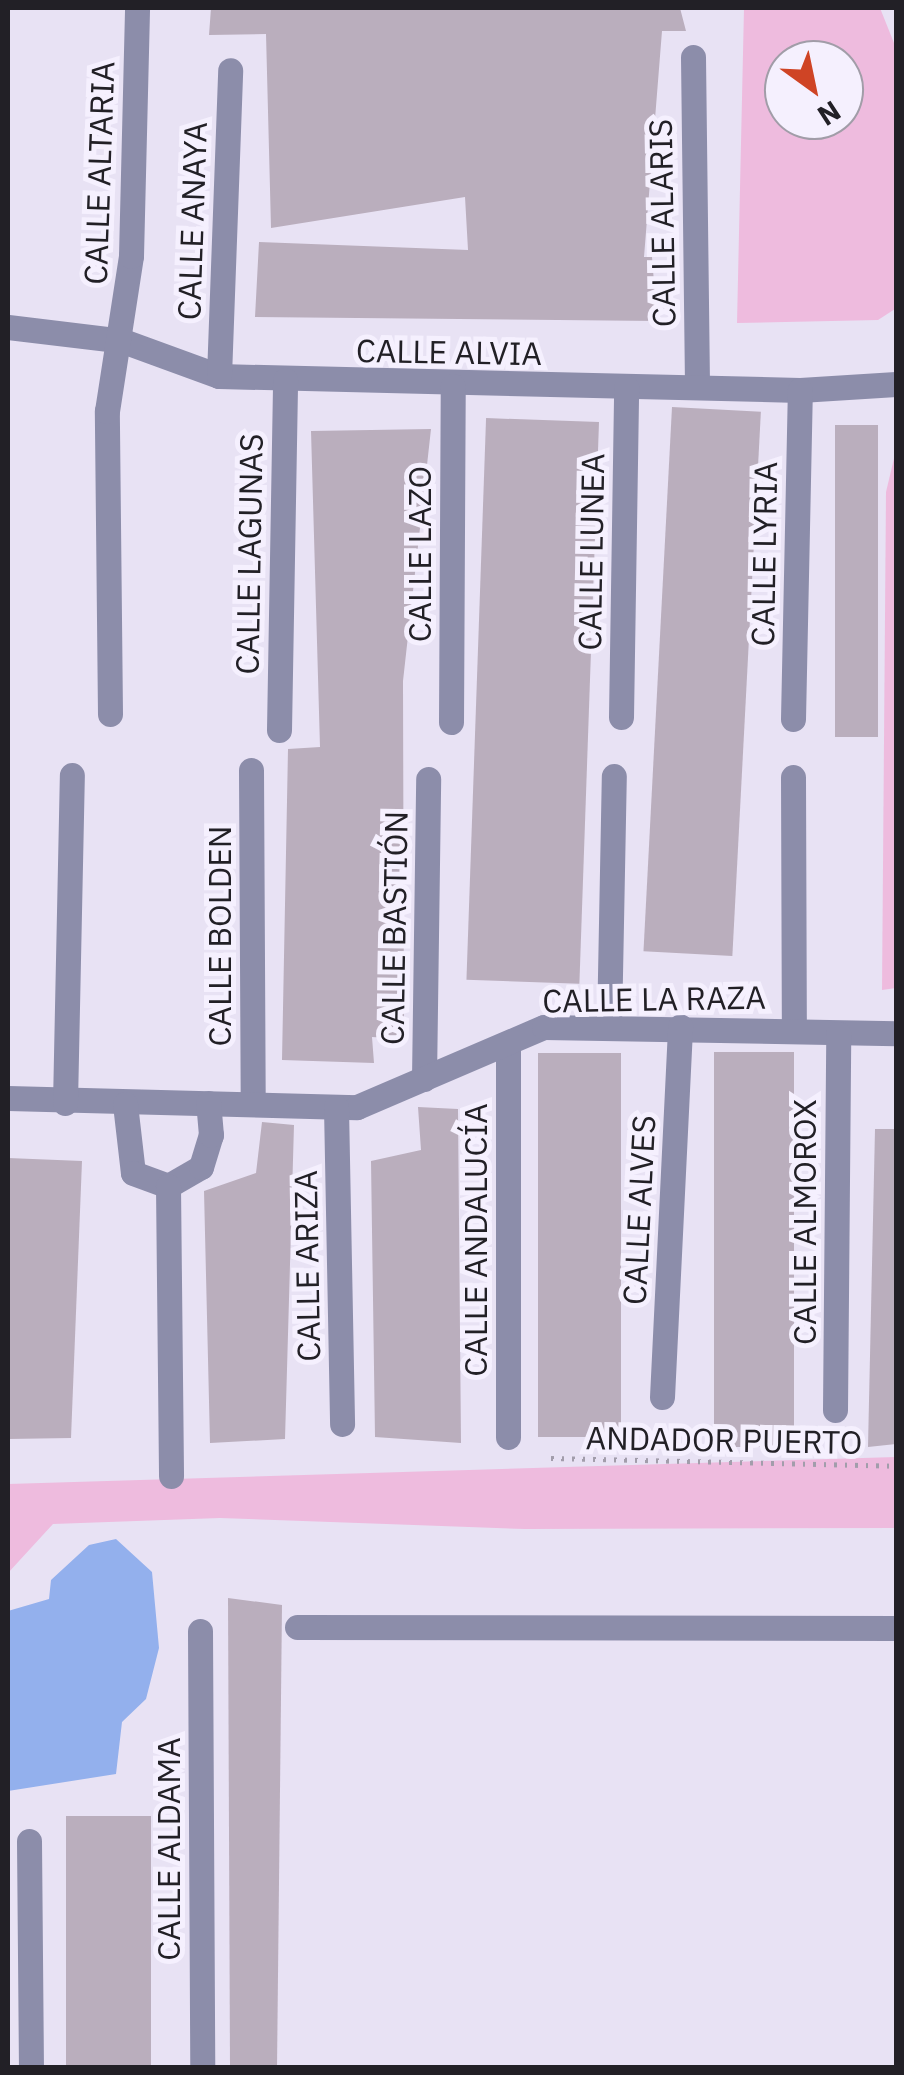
<!DOCTYPE html>
<html>
<head>
<meta charset="utf-8">
<style>
  body { margin:0 }
  #map { position:relative; width:904px; height:2075px; overflow:hidden; background:#e8e2f4; font-family:"IBM Plex Sans",sans-serif }
  div>[style] { position:absolute }
  .green>* { inset:0; background:#eebbde }
  .water>* { inset:0; background:#93b0ed }
  .building>* { inset:0; background:#baaebd; transform-origin:0 0 }
  .path>* { height:5px; margin-top:-2.5px; transform-origin:0; background:repeating-linear-gradient(90deg,#a29dab 0 2.5px,transparent 0 10.5px) }
  .minor>* { height:25px; margin:-12.5px; padding:0 12.5px; transform-origin:12.5px; border-radius:12.5px; background:#8c8daa }
  span { translate:-50% -50%; white-space:nowrap; text-align:center; line-height:1.15; -webkit-text-stroke:10px #f5f0fe; paint-order:stroke }
  .street-label { font-size:32px; color:#222026 }
  .frame { position:absolute; inset:0; border:10px solid #222026; pointer-events:none }
  .north { position:absolute; left:764px; top:40px; width:100px; height:100px; box-sizing:border-box; background:#f5f0fe; border:2px solid #a19da8; border-radius:50%; rotate:147deg; font-size:28px; font-weight:700; line-height:40px; text-align:center; color:#222026 }
  .north::after { content:''; display:block; margin:auto; width:35px; height:45px; background:#cf4425; clip-path:polygon(50% 0,100% 100%,50% 72%,0 100%) }
</style>
</head>
<body>
<div id="map">
  <div class="green">
    <i style="clip-path:polygon(evenodd,744px 8px,880px 8px,896px 48px,896px 201px,895px 309px,878px 320px,737px 323px,744px 8px,784px 60px,844px 60px,844px 120px,784px 120px,784px 60px)"></i>
    <i style="clip-path:polygon(896px 450px,896px 988px,882px 990px,886px 492px)"></i>
    <i style="clip-path:polygon(896px 1457px,896px 1528px,525px 1529px,220px 1518px,53px 1524px,8px 1573px,8px 1484px)"></i>
  </div>
  <div class="water">
    <i style="clip-path:polygon(116px 1539px,152px 1572px,159px 1648px,146px 1699px,122px 1722px,116px 1774px,8px 1791px,8px 1611px,49px 1599px,51px 1580px,89px 1545px)"></i>
  </div>
  <div class="building">
    <i style="clip-path:polygon(211px 8px,680px 8px,686px 31px,662px 31px,644px 257px,652px 257px,657px 321px,255px 317px,259px 242px,468px 250px,465px 197px,271px 228px,266px 34px,209px 35px)"></i>
    <i style="left:672px;top:407px;width:89px;height:545px;rotate:3deg"></i>
    <i style="left:599px;top:422px;width:562px;height:113px;rotate:92deg"></i>
    <i style="left:835px;top:425px;width:43px;height:312px"></i>
    <i style="clip-path:polygon(431px 429px,403px 681px,404px 1039px,372px 1037px,374px 1063px,282px 1060px,288px 749px,320px 747px,311px 431px)"></i>
    <i style="left:714px;top:1052px;width:80px;height:395px"></i>
    <i style="left:621px;top:1053px;width:384px;height:83px;rotate:90deg"></i>
    <i style="clip-path:polygon(418px 1107px,458px 1109px,461px 1443px,375px 1437px,371px 1161px,421px 1150px)"></i>
    <i style="clip-path:polygon(262px 1122px,294px 1125px,285px 1439px,210px 1443px,204px 1191px,256px 1173px)"></i>
    <i style="clip-path:polygon(875px 1129px,896px 1129px,896px 1444px,868px 1447px)"></i>
    <i style="clip-path:polygon(8px 1158px,82px 1161px,71px 1438px,8px 1439px)"></i>
    <i style="clip-path:polygon(228px 1598px,282px 1605px,277px 2068px,230px 2068px)"></i>
    <i style="left:66px;top:1816px;width:85px;height:252px"></i>
  </div>
  <div class="path">
    <i style="left:551px;top:1458px;width:345px;rotate:1.3deg"></i>
  </div>
  <div class="minor">
    <i style="left:693px;top:57px;width:330px;rotate:89.3deg"></i>
    <i style="left:8px;top:327px;width:116px;rotate:6.9deg"></i>
    <i style="left:123px;top:341px;width:102px;rotate:20deg"></i>
    <i style="left:219px;top:376px;width:581px;rotate:1.38deg"></i>
    <i style="left:800px;top:390px;width:96px;rotate:-3.6deg"></i>
    <i style="left:219px;top:376px;width:306px;rotate:-87.9deg"></i>
    <i style="left:110px;top:714px;width:303px;rotate:-90.6deg"></i>
    <i style="left:107px;top:411px;width:157px;rotate:-81.2deg"></i>
    <i style="left:131px;top:256px;width:248px;rotate:-88.6deg"></i>
    <i style="left:621px;top:717px;width:330px;rotate:-89.1deg"></i>
    <i style="left:793px;top:719px;width:329px;rotate:-88.8deg"></i>
    <i style="left:451px;top:722px;width:336px;rotate:-89.7deg"></i>
    <i style="left:279px;top:730px;width:350px;rotate:-89deg"></i>
    <i style="left:251px;top:770px;width:331px;rotate:89.7deg"></i>
    <i style="left:793px;top:777px;width:253px;rotate:89.8deg"></i>
    <i style="left:609px;top:1027px;width:251px;rotate:-88.9deg"></i>
    <i style="left:508px;top:1043px;width:394px;rotate:90deg"></i>
    <i style="left:424px;top:1079px;width:300px;rotate:-89.2deg"></i>
    <i style="left:8px;top:1098px;width:349px;rotate:1.5deg"></i>
    <i style="left:357px;top:1107px;width:203px;rotate:-23.2deg"></i>
    <i style="left:544px;top:1027px;width:352px;rotate:1deg"></i>
    <i style="left:65px;top:1103px;width:328px;rotate:-88.8deg"></i>
    <i style="left:125px;top:1104px;width:69px;rotate:83.4deg"></i>
    <i style="left:133px;top:1173px;width:37px;rotate:20deg"></i>
    <i style="left:168px;top:1186px;width:38px;rotate:-30deg"></i>
    <i style="left:201px;top:1167px;width:34px;rotate:-73deg"></i>
    <i style="left:211px;top:1135px;width:32px;rotate:-95deg"></i>
    <i style="left:336px;top:1107px;width:317px;rotate:88.9deg"></i>
    <i style="left:168px;top:1186px;width:290px;rotate:89.4deg"></i>
    <i style="left:662px;top:1397px;width:371px;rotate:-87.2deg"></i>
    <i style="left:835px;top:1410px;width:376px;rotate:-89.5deg"></i>
    <i style="left:297px;top:1627px;width:599px;rotate:0.1deg"></i>
    <i style="left:200px;top:1631px;width:437px;rotate:89.7deg"></i>
    <i style="left:29px;top:1841px;width:227px;rotate:89.5deg"></i>
  </div>
  <div class="street-label">
    <span style="left:99px;top:173px;rotate:-88deg">CALLE ALTARIA</span>
    <span style="left:192px;top:221px;rotate:-88deg">CALLE ANAYA</span>
    <span style="left:662px;top:223px;rotate:-91deg">CALLE ALARIS</span>
    <span style="left:449px;top:352px;rotate:1deg">CALLE ALVIA</span>
    <span style="left:591px;top:552px;rotate:-89deg">CALLE LUNEA</span>
    <span style="left:249px;top:554px;rotate:-89deg">CALLE LAGUNAS</span>
    <span style="left:419px;top:554px;rotate:-90deg">CALLE LAZO</span>
    <span style="left:764px;top:554px;rotate:-89deg">CALLE LYRIA</span>
    <span style="left:394px;top:928px;rotate:-89deg">CALLE BASTIÓN</span>
    <span style="left:219px;top:936px;rotate:-90deg">CALLE BOLDEN</span>
    <span style="left:654px;top:999px;rotate:-1deg">CALLE LA RAZA</span>
    <span style="left:639px;top:1210px;rotate:-87deg">CALLE ALVES</span>
    <span style="left:804px;top:1222px;rotate:-90deg">CALLE ALMOROX</span>
    <span style="left:475px;top:1240px;rotate:-90deg">CALLE ANDALUCÍA</span>
    <span style="left:307px;top:1266px;rotate:-91deg">CALLE ARIZA</span>
    <span style="left:724px;top:1440px;rotate:1deg">ANDADOR PUERTO</span>
    <span style="left:168px;top:1849px;rotate:-90deg">CALLE ALDAMA</span>
  </div>
  <div class="frame"></div>
  <div class="north">N</div>
</div>
</body>
</html>
